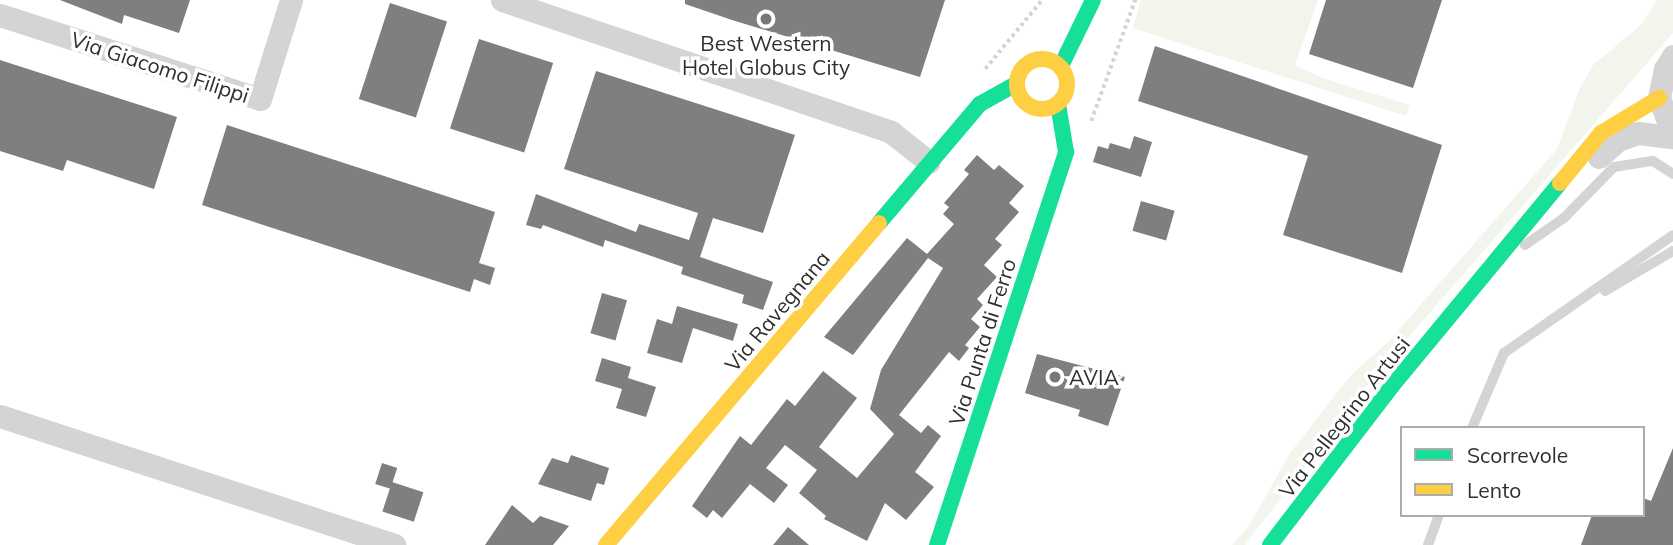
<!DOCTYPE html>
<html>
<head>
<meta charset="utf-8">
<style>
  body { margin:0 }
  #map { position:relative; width:1673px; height:545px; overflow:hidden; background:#fff; font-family:Mulish,sans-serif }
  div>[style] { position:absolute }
  .green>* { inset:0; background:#f1f5ec }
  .building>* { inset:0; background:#7f7f7f; transform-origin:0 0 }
  .path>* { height:3.5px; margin-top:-1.75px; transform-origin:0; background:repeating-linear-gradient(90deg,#d4d4d4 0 3.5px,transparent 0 7px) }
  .lane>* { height:10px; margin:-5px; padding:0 5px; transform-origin:5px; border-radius:5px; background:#d4d4d4 }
  .street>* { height:23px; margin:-11.5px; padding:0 11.5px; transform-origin:11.5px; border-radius:11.5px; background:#d4d4d4 }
  .fast>* { height:16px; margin:-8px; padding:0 8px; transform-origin:8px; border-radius:8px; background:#16e098 }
  .slow>* { height:16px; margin:-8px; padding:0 8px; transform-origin:8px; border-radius:8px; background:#ffcf43 }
  .slow>.ring { margin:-8px; padding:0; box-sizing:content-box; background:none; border:16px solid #ffcf43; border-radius:50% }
  .dots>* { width:19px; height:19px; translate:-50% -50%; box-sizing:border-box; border:4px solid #fff; border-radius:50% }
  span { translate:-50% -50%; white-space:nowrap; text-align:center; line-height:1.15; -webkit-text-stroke:7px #fff; paint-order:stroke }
  .poi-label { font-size:21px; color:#2f2f2f }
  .left { translate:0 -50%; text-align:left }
  .street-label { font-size:21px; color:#2f2f2f }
  .legend { position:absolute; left:1400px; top:426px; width:245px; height:91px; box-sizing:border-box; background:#fff; border:2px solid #acacac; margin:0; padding:9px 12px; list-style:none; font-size:21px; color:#2f2f2f }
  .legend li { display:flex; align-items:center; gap:14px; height:35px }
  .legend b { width:35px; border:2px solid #acacac }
</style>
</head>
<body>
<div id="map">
  <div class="green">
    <i style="clip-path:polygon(1141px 0,1318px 0,1295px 65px,1322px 78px,1410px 105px,1406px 116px,1133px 28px)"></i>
    <i style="clip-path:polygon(1657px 0,1673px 0,1673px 33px,1366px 386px,1245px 545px,1232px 545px,1249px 526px,1290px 453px,1351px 375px,1388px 342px,1557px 149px,1580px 88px,1593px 65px,1642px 24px)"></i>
  </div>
  <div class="building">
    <i style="clip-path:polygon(60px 0,190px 0,179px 33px,124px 15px,122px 24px)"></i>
    <i style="clip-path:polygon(685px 0,945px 0,920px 77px,732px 20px,685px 4px)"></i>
    <i style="clip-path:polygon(1326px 0,1442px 0,1413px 88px,1309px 54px)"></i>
    <i style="left:390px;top:3px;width:60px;height:101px;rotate:18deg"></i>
    <i style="left:479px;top:39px;width:78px;height:94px;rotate:18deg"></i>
    <i style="clip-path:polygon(1155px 46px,1442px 145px,1402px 273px,1283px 235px,1308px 156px,1138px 101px)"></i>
    <i style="clip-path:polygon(0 60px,177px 117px,154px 189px,67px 160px,63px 171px,0 151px)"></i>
    <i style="clip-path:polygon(596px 71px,795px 135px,763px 233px,713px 218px,700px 257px,773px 282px,763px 310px,742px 303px,744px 295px,681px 274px,683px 267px,605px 240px,603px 247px,543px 225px,541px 229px,526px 225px,536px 194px,636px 232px,639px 224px,689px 240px,698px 213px,564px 169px)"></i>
    <i style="clip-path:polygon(227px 125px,495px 212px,479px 263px,495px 268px,490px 285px,474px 279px,470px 292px,202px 205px)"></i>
    <i style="clip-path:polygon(1134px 136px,1152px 142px,1141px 177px,1093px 162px,1098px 146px,1108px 149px,1110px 143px,1130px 149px)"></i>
    <i style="clip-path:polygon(977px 155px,994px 170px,999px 165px,1024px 186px,1009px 203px,1019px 212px,995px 239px,1002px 245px,984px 265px,997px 277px,977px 299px,983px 305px,971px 319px,980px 327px,965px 345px,969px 348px,959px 361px,949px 352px,899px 415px,921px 433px,928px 425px,941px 436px,915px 472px,934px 487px,906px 520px,885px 503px,867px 541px,824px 519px,826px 516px,799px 493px,817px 470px,785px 445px,766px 468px,788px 485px,774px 503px,750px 484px,722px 518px,713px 510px,707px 518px,692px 506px,740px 436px,751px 445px,787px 399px,795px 406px,823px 371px,857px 398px,819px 447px,857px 478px,894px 434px,870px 409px,881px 370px,943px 268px,928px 258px,853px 355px,824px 337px,907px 238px,927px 254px,954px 224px,943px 214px,949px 207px,944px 203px,969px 174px,964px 170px)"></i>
    <i style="left:1141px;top:201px;width:35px;height:31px;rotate:16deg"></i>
    <i style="left:602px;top:293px;width:26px;height:42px;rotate:16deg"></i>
    <i style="clip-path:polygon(677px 306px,738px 324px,733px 341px,693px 328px,682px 363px,647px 353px,657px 319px,672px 324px)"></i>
    <i style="clip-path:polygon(1037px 354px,1125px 377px,1108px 426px,1078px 416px,1080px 410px,1025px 393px)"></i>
    <i style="clip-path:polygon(602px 358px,631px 367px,628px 378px,656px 387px,646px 417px,616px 408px,622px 389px,595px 381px)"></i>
    <i style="clip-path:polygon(1673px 448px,1673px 545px,1581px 545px,1592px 515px,1643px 515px,1643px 498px,1651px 501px)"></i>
    <i style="clip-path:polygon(571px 455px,609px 468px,604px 485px,597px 483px,591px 501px,538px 484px,552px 458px,568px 463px)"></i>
    <i style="left:382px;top:463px;width:16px;height:22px;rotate:18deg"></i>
    <i style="left:392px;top:482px;width:33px;height:31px;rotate:18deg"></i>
    <i style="clip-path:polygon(512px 505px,533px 523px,540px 516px,569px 526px,553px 545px,485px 545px)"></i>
    <i style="clip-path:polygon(788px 527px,809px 545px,773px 545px)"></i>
  </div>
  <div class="path">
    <i style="left:985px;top:69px;width:89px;rotate:-50.4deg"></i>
    <i style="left:1091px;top:121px;width:129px;rotate:-70deg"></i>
  </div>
  <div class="lane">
    <i style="left:1525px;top:245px;width:47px;rotate:-34.7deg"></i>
    <i style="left:1564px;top:218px;width:71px;rotate:-45.6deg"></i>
    <i style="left:1614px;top:167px;width:39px;rotate:-9deg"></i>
    <i style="left:1653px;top:161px;width:24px;rotate:33deg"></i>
    <i style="left:1605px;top:291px;width:79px;rotate:-30.5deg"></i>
    <i style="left:1472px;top:428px;width:82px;rotate:-66.9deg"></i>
    <i style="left:1504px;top:353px;width:206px;rotate:-34.9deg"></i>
    <i style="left:1428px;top:545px;width:32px;rotate:-70deg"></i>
  </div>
  <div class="street">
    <i style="left:502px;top:0;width:411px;rotate:18.7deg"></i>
    <i style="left:891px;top:132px;width:48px;rotate:38.3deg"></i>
    <i style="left:0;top:15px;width:273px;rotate:17.9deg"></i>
    <i style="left:260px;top:99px;width:104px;rotate:-72.6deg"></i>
    <i style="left:1673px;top:56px;width:15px;rotate:122deg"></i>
    <i style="left:1665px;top:69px;width:30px;rotate:102deg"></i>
    <i style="left:1659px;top:98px;width:39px;rotate:69deg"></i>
    <i style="left:1599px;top:157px;width:25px;rotate:-42deg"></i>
    <i style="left:1618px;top:140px;width:21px;rotate:-19deg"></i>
    <i style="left:1638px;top:133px;width:35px;rotate:7deg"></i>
    <i style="left:0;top:416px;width:415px;rotate:18.1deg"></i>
  </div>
  <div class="fast">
    <i style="left:1061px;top:66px;width:73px;rotate:-64.1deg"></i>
    <i style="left:879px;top:223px;width:156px;rotate:-49.7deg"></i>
    <i style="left:980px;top:104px;width:41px;rotate:-29.1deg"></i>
    <i style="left:937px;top:545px;width:414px;rotate:-71.8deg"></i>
    <i style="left:1066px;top:152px;width:49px;rotate:-99.5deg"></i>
    <i style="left:1270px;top:545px;width:200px;rotate:-52.5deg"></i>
    <i style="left:1392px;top:386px;width:264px;rotate:-50.4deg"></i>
  </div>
  <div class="slow">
    <i class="ring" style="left:1017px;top:59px;width:34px;height:34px"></i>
    <i style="left:1560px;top:183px;width:65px;rotate:-50.6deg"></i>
    <i style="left:1601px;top:133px;width:68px;rotate:-31.1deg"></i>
    <i style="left:606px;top:545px;width:422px;rotate:-49.7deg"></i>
  </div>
  <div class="dots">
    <i style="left:766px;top:19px;background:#787878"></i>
    <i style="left:1055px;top:377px;background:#787878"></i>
  </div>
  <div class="poi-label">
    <span style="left:766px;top:55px">Best Western<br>Hotel Globus City</span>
    <span class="left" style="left:1069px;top:377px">AVIA</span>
  </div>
  <div class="street-label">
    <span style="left:160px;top:67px;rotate:18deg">Via Giacomo Filippi</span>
    <span style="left:777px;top:311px;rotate:-50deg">Via Ravegnana</span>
    <span style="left:982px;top:342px;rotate:-72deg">Via Punta di Ferro</span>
    <span style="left:1344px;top:417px;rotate:-52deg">Via Pellegrino Artusi</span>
  </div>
  <ul class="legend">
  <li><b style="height:9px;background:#16e098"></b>Scorrevole</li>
  <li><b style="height:9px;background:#ffcf43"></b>Lento</li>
  </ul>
</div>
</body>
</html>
